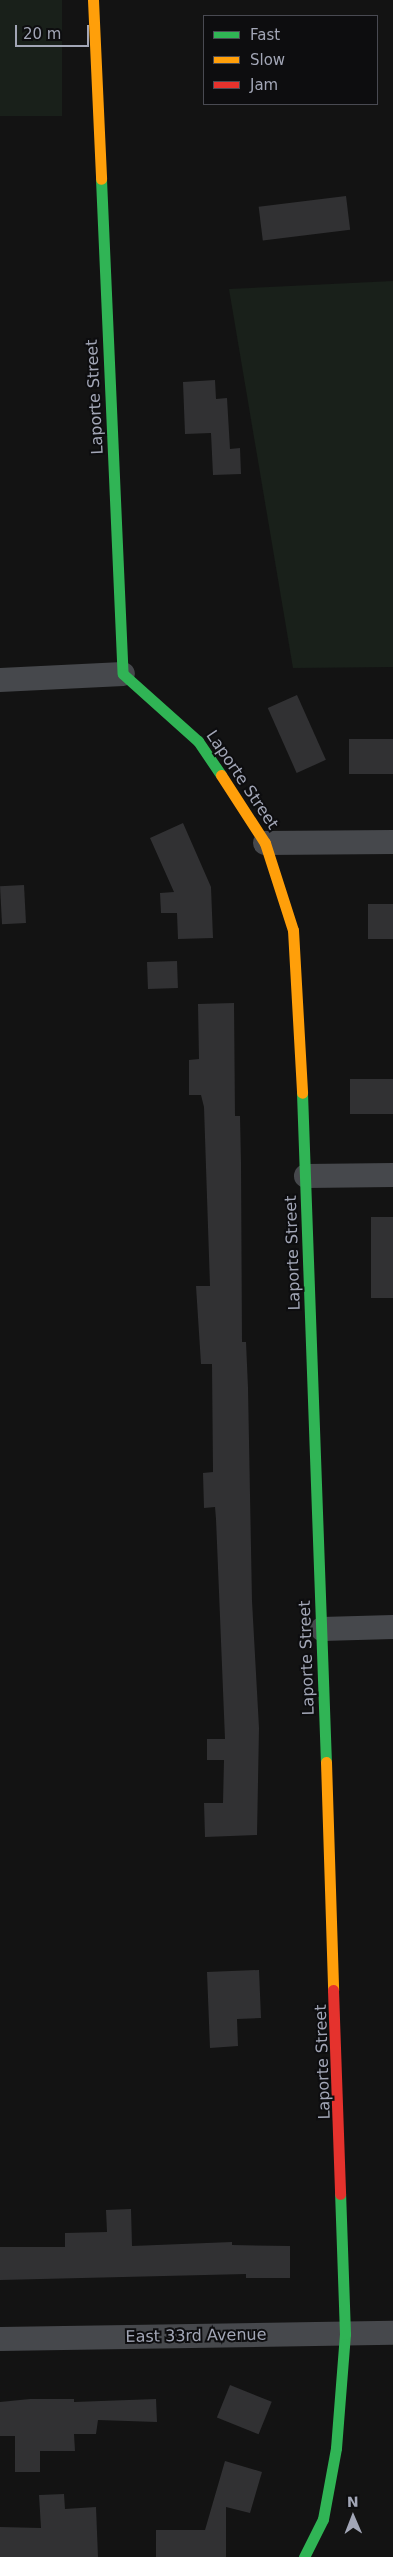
<!DOCTYPE html>
<html>
<head>
<meta charset="utf-8">
<style>
  body { margin:0 }
  #map { position:relative; width:393px; height:2557px; overflow:hidden; background:#131313; font-family:"DejaVu Sans",sans-serif }
  div>[style] { position:absolute }
  .green>* { inset:0; background:#19201a; transform-origin:0 0 }
  .building>* { inset:0; background:#313133; transform-origin:0 0 }
  .street>* { height:24px; margin:-12px; padding:0 12px; transform-origin:12px; border-radius:12px; background:#46484c }
  .fast>* { height:11px; margin:-5.5px; padding:0 5.5px; transform-origin:5.5px; border-radius:5.5px; background:#30b455 }
  .slow>* { height:11px; margin:-5.5px; padding:0 5.5px; transform-origin:5.5px; border-radius:5.5px; background:#ff9f0a }
  .jam>* { height:11px; margin:-5.5px; padding:0 5.5px; transform-origin:5.5px; border-radius:5.5px; background:#e5322d }
  span { translate:-50% -50%; white-space:nowrap; text-align:center; line-height:1.15; -webkit-text-stroke:4px #0d0d0f; paint-order:stroke }
  .street-label { font-size:16px; color:#a2a6b6 }
  .legend { position:absolute; left:203px; top:15px; width:175px; height:90px; box-sizing:border-box; background:#0d0d0f; border:1px solid #494a52; margin:0; padding:6px 9px; list-style:none; font-size:15px; color:#a2a6b6 }
  .legend li { display:flex; align-items:center; gap:10px; height:25px }
  .legend b { width:25px; border:1px solid #494a52 }
  .north { position:absolute; left:328px; top:2492px; width:50px; height:50px; -webkit-text-stroke:4px #0d0d0f; paint-order:stroke; rotate:359deg; font-size:14px; font-weight:700; line-height:20px; text-align:center; color:#a2a6b6 }
  .north::after { content:''; display:block; margin:auto; width:18px; height:22px; background:#a2a6b6; clip-path:polygon(50% 0,100% 100%,50% 72%,0 100%) }
  .scale { position:absolute; left:15px; top:25px; width:74px; height:22px; box-sizing:border-box; border:2px solid #a2a6b6; border-top:0; padding-left:6px; font-size:15px; line-height:18px; white-space:nowrap; color:#a2a6b6; -webkit-text-stroke:4px #0d0d0f; paint-order:stroke }
</style>
</head>
<body>
<div id="map">
  <div class="green">
    <i style="left:0;top:0;width:62px;height:116px"></i>
    <i style="clip-path:polygon(393px 281px,393px 667px,293px 668px,229px 289px)"></i>
  </div>
  <div class="building">
    <i style="left:346px;top:196px;width:34px;height:88px;rotate:83deg"></i>
    <i style="clip-path:polygon(215px 380px,216px 399px,227px 398px,230px 449px,240px 448px,241px 474px,213px 475px,211px 433px,185px 434px,183px 382px)"></i>
    <i style="left:297px;top:695px;width:71px;height:32px;rotate:66deg"></i>
    <i style="left:393px;top:739px;width:35px;height:44px;rotate:90deg"></i>
    <i style="clip-path:polygon(183px 823px,211px 887px,213px 938px,178px 939px,177px 913px,161px 913px,160px 893px,174px 892px,150px 838px)"></i>
    <i style="left:24px;top:885px;width:38px;height:24px;rotate:87deg"></i>
    <i style="left:393px;top:904px;width:35px;height:25px;rotate:90deg"></i>
    <i style="left:177px;top:961px;width:27px;height:30px;rotate:88deg"></i>
    <i style="clip-path:polygon(234px 1003px,235px 1116px,240px 1116px,241px 1163px,242px 1342px,246px 1342px,248px 1388px,252px 1601px,259px 1728px,257px 1835px,205px 1837px,204px 1803px,223px 1803px,224px 1760px,207px 1760px,207px 1739px,225px 1739px,216px 1519px,215px 1507px,204px 1508px,203px 1473px,213px 1472px,212px 1364px,201px 1364px,196px 1286px,210px 1286px,204px 1107px,201px 1095px,189px 1095px,189px 1060px,199px 1059px,198px 1004px)"></i>
    <i style="left:350px;top:1079px;width:43px;height:35px"></i>
    <i style="left:371px;top:1217px;width:22px;height:81px"></i>
    <i style="clip-path:polygon(259px 1970px,261px 2018px,237px 2019px,238px 2046px,210px 2048px,207px 1972px)"></i>
    <i style="clip-path:polygon(131px 2209px,132px 2246px,232px 2242px,232px 2245px,290px 2246px,290px 2278px,246px 2278px,246px 2274px,0 2280px,0 2247px,65px 2247px,65px 2233px,107px 2232px,106px 2210px)"></i>
    <i style="left:230px;top:2385px;width:45px;height:35px;rotate:22deg"></i>
    <i style="clip-path:polygon(30px 2399px,74px 2399px,74px 2402px,156px 2399px,157px 2422px,98px 2420px,96px 2434px,74px 2434px,75px 2451px,40px 2451px,40px 2472px,15px 2472px,15px 2436px,0 2436px,0 2402px)"></i>
    <i style="clip-path:polygon(225px 2461px,262px 2472px,250px 2513px,226px 2507px,226px 2557px,156px 2557px,156px 2530px,205px 2530px)"></i>
    <i style="clip-path:polygon(64px 2494px,65px 2509px,96px 2507px,98px 2557px,0 2557px,0 2527px,41px 2528px,39px 2495px)"></i>
  </div>
  <div class="street">
    <i style="left:0;top:680px;width:123px;rotate:-2.8deg"></i>
    <i style="left:265px;top:843px;width:128px;rotate:-0.4deg"></i>
    <i style="left:306px;top:1176px;width:87px;rotate:-0.7deg"></i>
    <i style="left:322px;top:1629px;width:71px;rotate:-1.6deg"></i>
    <i style="left:0;top:2339px;width:393px;rotate:-0.9deg"></i>
  </div>
  <div class="fast">
    <i style="left:101px;top:179px;width:495px;rotate:87.5deg"></i>
    <i style="left:123px;top:674px;width:101px;rotate:41.8deg"></i>
    <i style="left:198px;top:741px;width:41px;rotate:55.9deg"></i>
    <i style="left:302px;top:1093px;width:669px;rotate:87.95deg"></i>
    <i style="left:304px;top:2557px;width:42px;rotate:-63.4deg"></i>
    <i style="left:323px;top:2519px;width:72px;rotate:-79.6deg"></i>
    <i style="left:336px;top:2448px;width:114px;rotate:-85.5deg"></i>
    <i style="left:345px;top:2334px;width:140px;rotate:-92deg"></i>
  </div>
  <div class="slow">
    <i style="left:93px;top:0;width:179px;rotate:87.4deg"></i>
    <i style="left:221px;top:775px;width:81px;rotate:57.1deg"></i>
    <i style="left:265px;top:843px;width:91px;rotate:72.2deg"></i>
    <i style="left:293px;top:930px;width:163px;rotate:86.8deg"></i>
    <i style="left:326px;top:1762px;width:228px;rotate:88.2deg"></i>
  </div>
  <div class="jam">
    <i style="left:333px;top:1990px;width:204px;rotate:88deg"></i>
  </div>
  <div class="street-label">
    <span style="left:95px;top:397px;rotate:-93deg">Laporte Street</span>
    <span style="left:242px;top:780px;rotate:56deg">Laporte Street</span>
    <span style="left:293px;top:1253px;rotate:-92deg">Laporte Street</span>
    <span style="left:307px;top:1658px;rotate:-92deg">Laporte Street</span>
    <span style="left:323px;top:2062px;rotate:-92deg">Laporte Street</span>
    <span style="left:196px;top:2336px;rotate:-1deg">East 33rd Avenue</span>
  </div>
  <ul class="legend">
  <li><b style="height:6px;background:#30b455"></b>Fast</li>
  <li><b style="height:6px;background:#ff9f0a"></b>Slow</li>
  <li><b style="height:6px;background:#e5322d"></b>Jam</li>
  </ul>
  <div class="north">N</div>
  <div class="scale">20 m</div>
</div>
</body>
</html>
